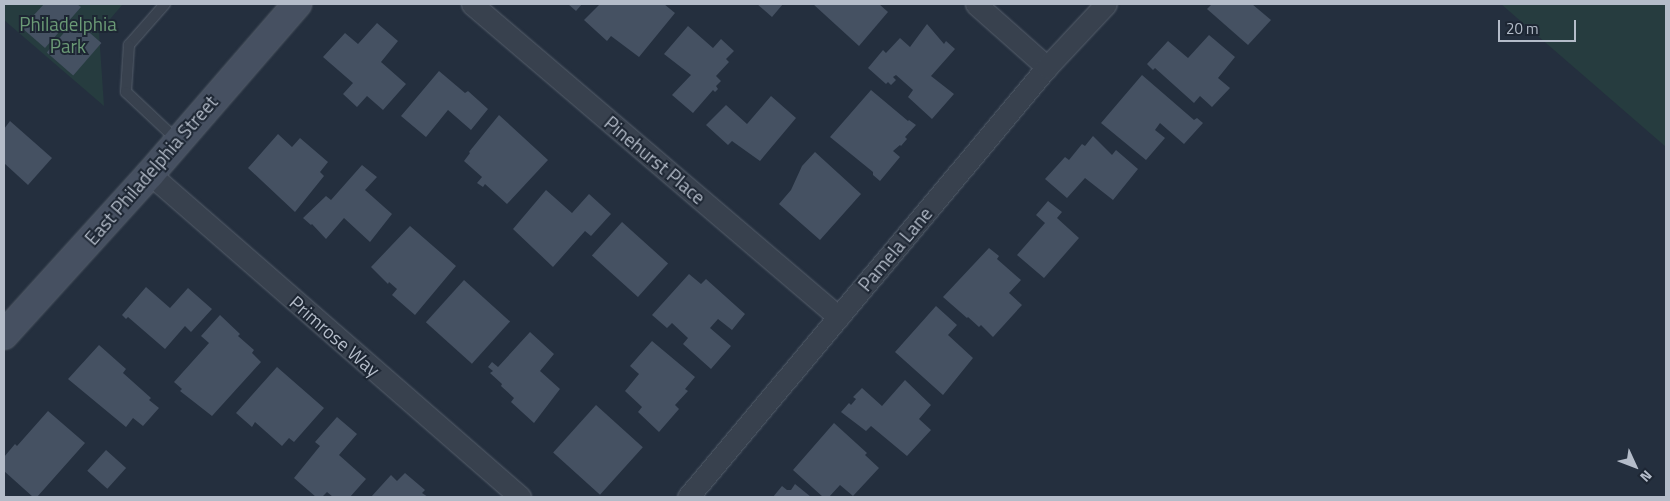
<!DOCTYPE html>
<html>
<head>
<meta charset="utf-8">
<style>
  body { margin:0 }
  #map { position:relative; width:1670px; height:501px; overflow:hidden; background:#242f3e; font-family:"Titillium Web",sans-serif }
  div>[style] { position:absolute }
  .green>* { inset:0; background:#263c3f }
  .building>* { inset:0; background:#455162; transform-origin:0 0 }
  .roads { filter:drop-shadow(0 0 1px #565f6c) drop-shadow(0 0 1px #565f6c) }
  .lane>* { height:10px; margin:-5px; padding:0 5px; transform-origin:5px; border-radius:5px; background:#38414e }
  .street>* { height:21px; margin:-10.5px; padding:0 10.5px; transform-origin:10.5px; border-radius:10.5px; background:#38414e }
  .secondary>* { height:28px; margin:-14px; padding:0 14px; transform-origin:14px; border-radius:14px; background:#465061 }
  span { translate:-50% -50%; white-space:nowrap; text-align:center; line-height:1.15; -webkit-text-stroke:4px #1d2633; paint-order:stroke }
  .park-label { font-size:19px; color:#6b9a76 }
  .street-label { font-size:19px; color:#b4bcc9 }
  .frame { position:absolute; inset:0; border:5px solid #b4bcc9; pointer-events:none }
  .north { position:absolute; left:1610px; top:441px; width:50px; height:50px; -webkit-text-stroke:4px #1d2633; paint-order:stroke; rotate:133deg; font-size:14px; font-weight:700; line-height:20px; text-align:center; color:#b4bcc9 }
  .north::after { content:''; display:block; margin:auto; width:18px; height:22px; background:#b4bcc9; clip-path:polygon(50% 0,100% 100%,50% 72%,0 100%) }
  .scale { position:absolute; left:1498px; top:20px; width:78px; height:22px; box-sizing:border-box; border:2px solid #b4bcc9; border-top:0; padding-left:6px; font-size:15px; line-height:18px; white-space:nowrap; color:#b4bcc9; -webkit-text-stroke:4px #1d2633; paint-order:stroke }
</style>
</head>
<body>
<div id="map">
  <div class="green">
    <i style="clip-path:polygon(4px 4px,123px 4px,99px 32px,104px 106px,4px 20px)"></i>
    <i style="clip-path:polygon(1501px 4px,1666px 4px,1666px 147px)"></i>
  </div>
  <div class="building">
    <i style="clip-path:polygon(44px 4px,77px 4px,81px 7px,45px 48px,22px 28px)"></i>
    <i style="clip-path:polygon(568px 4px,582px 4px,576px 11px)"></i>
    <i style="clip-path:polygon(600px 4px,664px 4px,675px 13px,639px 57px,611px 36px,607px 41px,584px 20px)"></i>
    <i style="clip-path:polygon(757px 4px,783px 4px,772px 17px)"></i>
    <i style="clip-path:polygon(813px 4px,879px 4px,888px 12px,859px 46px)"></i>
    <i style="clip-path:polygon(1212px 4px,1252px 4px,1271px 20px,1248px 45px,1207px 9px)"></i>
    <i style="left:75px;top:20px;width:35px;height:43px;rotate:41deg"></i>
    <i style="clip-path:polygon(377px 23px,398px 41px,381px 62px,406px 84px,383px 110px,367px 96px,357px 107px,343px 94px,353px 83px,323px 57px,345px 33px,358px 44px)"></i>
    <i style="clip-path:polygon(927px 24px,944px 44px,946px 41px,955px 49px,931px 76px,954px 94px,932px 119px,908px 97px,913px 90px,896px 75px,893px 77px,896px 80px,891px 85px,888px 82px,886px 84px,868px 68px,883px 50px,886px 53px,900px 38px,910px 47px)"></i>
    <i style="clip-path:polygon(688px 26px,713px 48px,721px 39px,734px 51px,726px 59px,729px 62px,716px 76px,721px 81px,716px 86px,718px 89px,715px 92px,713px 90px,693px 113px,672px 95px,691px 75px,664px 54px)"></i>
    <i style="clip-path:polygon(1209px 35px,1235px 57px,1218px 78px,1230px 88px,1212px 107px,1200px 96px,1194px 103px,1155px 68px,1153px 70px,1147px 64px,1168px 41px,1188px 58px)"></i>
    <i style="clip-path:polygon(439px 71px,465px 93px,468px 91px,488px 109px,471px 130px,448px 110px,426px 137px,401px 116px)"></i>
    <i style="clip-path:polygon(1142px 75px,1194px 120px,1197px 118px,1203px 123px,1184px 144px,1160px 123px,1155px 130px,1165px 138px,1146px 160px,1101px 123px)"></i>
    <i style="clip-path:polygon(871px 90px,908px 121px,909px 120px,916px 125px,905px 137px,907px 139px,901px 146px,900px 145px,893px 151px,900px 157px,880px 181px,873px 175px,873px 172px,830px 137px)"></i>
    <i style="clip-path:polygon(771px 96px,796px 118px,760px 161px,732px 141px,728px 145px,706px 125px,726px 105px,747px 124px)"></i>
    <i style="clip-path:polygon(499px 115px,548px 160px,507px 204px,485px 184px,483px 187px,477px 183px,482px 177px,464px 161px,470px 153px,469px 152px)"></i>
    <i style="clip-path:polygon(10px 121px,52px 158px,28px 185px,4px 163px,4px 129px)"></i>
    <i style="clip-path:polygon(278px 134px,292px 147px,300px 138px,328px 162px,320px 172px,324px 176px,295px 212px,248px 168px)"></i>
    <i style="clip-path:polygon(1093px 136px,1112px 155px,1116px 150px,1138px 169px,1113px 200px,1085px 178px,1067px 198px,1045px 179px,1065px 157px,1069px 160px,1082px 144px,1085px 146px)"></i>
    <i style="clip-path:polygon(815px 152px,861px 194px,820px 240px,779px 204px,791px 190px,802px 166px)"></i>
    <i style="clip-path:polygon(362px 165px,377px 177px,365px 190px,392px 214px,370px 242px,344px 218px,326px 239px,312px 224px,311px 225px,303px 218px,326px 196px,331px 200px)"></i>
    <i style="clip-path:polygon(546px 190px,572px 213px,589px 194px,611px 214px,591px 236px,585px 231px,553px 267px,513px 229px)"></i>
    <i style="clip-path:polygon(1048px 201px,1062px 212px,1057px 218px,1079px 238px,1044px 278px,1017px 255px,1045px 223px,1036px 215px)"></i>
    <i style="left:622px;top:222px;width:62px;height:45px;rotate:42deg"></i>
    <i style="clip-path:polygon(410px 226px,456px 266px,415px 315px,392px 295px,397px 289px,389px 282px,388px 284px,371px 267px)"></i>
    <i style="clip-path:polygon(989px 248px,999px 256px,997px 259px,1021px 280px,1009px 293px,1022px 305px,993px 337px,981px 325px,979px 327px,968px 317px,967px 318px,943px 297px)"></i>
    <i style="clip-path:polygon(689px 274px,701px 284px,706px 279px,745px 314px,732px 330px,718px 319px,710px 328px,731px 346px,711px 369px,683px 344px,688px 338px,672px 323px,667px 328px,652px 315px)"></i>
    <i style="left:464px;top:280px;width:62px;height:57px;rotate:42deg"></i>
    <i style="clip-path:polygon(146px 287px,170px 308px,188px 288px,212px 309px,191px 332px,185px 326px,165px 349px,128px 317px,126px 319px,122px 315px)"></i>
    <i style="clip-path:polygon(936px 306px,957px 325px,948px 335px,973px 358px,943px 395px,895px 352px)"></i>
    <i style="clip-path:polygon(220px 315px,240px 334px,238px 336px,254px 350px,252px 353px,261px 362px,212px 416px,180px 391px,182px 389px,174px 382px,209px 343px,201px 336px)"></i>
    <i style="clip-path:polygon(530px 332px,554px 354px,540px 371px,560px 389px,534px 423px,511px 402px,514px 398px,501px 386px,502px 384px,490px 373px,493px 371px,488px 367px,492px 362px,498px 367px)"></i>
    <i style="clip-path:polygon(652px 341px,695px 377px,685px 389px,688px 391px,675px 405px,679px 409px,659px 432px,638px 412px,642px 407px,625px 391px,639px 374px,630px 366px)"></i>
    <i style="clip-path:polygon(99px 345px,126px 369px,123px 373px,151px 398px,149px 400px,159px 408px,143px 426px,133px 418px,126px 427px,68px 379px)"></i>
    <i style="clip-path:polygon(277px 367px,324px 408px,294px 442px,289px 438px,282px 446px,255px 422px,252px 427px,236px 413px)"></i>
    <i style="clip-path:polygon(905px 380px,931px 405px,919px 419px,931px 430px,907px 456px,871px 426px,866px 431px,841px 412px,849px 403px,851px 405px,856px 399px,853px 397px,862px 388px,882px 406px)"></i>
    <i style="left:596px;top:405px;width:63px;height:64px;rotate:42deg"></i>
    <i style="clip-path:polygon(48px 411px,85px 443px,37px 497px,33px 497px,4px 471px,4px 457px,15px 444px,17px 446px)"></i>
    <i style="clip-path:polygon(337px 417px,357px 434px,339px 455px,366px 479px,350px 497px,333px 497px,327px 492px,322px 497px,316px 497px,294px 478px,320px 446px,315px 442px)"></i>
    <i style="clip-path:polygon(834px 423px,867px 453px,865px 455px,879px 468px,853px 496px,840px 485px,829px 497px,823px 497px,793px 470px)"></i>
    <i style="left:106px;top:450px;width:27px;height:28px;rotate:42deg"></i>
    <i style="clip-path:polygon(405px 473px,425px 490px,422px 493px,428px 497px,371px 497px,391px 475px,397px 481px)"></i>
    <i style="clip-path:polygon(795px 484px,811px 497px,773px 497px,782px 486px,787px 490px,791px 490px)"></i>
  </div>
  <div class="roads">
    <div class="lane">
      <i style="left:165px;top:4px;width:55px;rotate:131.3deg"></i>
      <i style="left:129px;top:45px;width:47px;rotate:93.7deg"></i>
      <i style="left:126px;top:92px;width:71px;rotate:43.3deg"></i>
    </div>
    <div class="street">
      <i style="left:472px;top:4px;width:482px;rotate:40.5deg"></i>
      <i style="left:976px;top:4px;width:95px;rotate:41.6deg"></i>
      <i style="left:150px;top:174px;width:491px;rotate:41.1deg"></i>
      <i style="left:688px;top:497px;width:560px;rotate:-50.14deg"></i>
      <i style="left:1047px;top:67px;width:86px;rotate:-46.9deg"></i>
    </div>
    <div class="secondary">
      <i style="left:4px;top:335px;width:217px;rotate:-47.8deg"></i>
      <i style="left:150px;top:174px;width:225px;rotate:-49.1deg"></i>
    </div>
  </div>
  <div class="park-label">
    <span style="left:68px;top:35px">Philadelphia<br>Park</span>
  </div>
  <div class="street-label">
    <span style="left:655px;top:160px;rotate:40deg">Pinehurst Place</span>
    <span style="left:151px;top:170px;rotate:-49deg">East Philadelphia Street</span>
    <span style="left:895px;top:249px;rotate:-50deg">Pamela Lane</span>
    <span style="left:335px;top:336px;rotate:41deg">Primrose Way</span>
  </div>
  <div class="frame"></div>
  <div class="north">N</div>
  <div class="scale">20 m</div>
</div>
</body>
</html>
